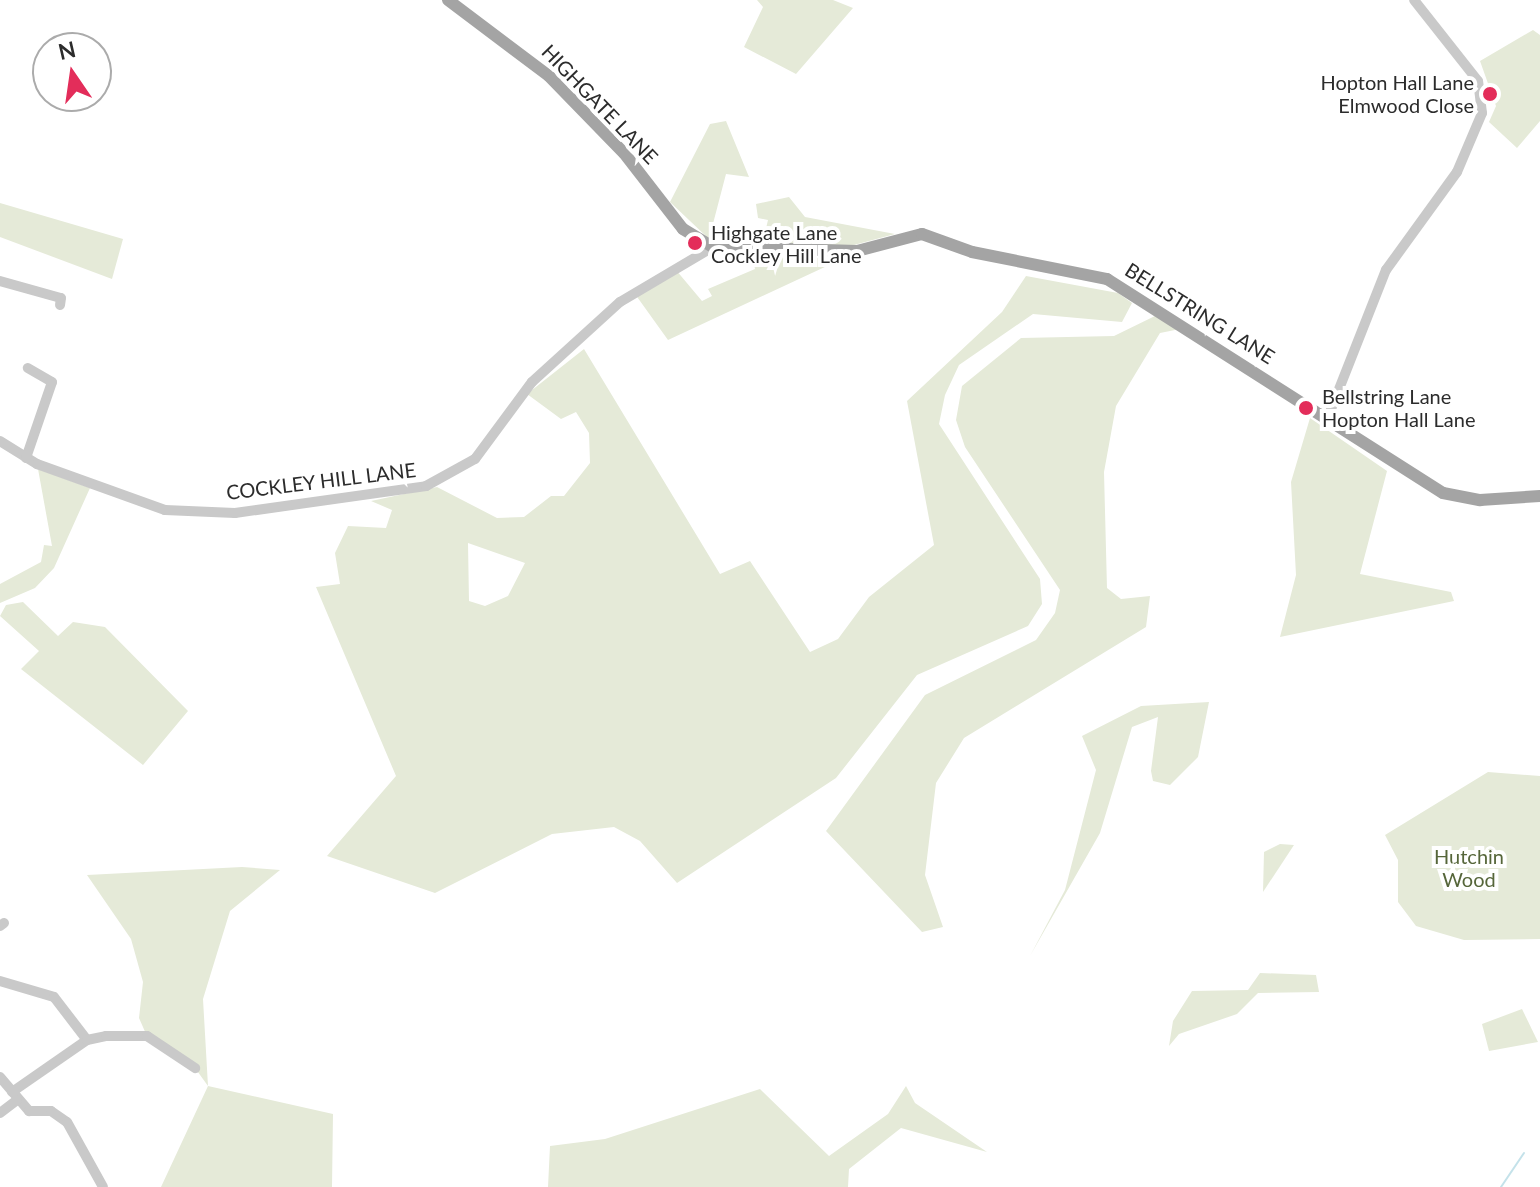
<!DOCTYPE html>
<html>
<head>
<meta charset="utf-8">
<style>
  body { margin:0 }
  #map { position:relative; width:1540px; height:1187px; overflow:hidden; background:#fff; font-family:Lato,sans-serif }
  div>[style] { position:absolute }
  .green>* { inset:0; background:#e5ead8 }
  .stream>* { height:2px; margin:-1px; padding:0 1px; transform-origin:1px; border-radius:1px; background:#c4e2ea }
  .minor>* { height:10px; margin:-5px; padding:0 5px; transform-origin:5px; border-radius:5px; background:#c9c9c9 }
  .major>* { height:12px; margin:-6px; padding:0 6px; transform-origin:6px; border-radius:6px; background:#a4a4a4 }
  .dots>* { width:22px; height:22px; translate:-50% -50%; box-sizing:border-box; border:4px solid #fff; border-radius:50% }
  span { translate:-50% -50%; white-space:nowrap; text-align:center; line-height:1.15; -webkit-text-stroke:8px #fff; paint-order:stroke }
  .poi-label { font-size:20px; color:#2c2c2c }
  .right { translate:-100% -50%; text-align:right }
  .left { translate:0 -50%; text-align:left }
  .street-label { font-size:20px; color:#2c2c2c }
  .park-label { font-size:20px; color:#56663a }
  .north { position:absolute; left:32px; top:32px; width:80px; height:80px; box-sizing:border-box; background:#fff; border:2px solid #ababab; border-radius:50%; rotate:347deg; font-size:22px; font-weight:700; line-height:32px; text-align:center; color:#2c2c2c }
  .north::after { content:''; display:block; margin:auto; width:28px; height:36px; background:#e32d5a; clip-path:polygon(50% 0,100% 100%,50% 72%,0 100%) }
</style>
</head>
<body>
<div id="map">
  <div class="green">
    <i style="clip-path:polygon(757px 0,833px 0,853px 8px,796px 74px,744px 47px,763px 7px)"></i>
    <i style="clip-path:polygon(1533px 30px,1540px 35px,1540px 121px,1517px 148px,1489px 122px,1496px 106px,1480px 61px)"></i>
    <i style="clip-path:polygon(726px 121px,749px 177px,726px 174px,709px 239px,670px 202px,710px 124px)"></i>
    <i style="clip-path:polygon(789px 197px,805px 217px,895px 234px,854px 245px,762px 245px,768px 220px,758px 218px,756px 204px)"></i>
    <i style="clip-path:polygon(0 203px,123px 239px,112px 279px,0 237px)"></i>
    <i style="clip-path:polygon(752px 255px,842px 259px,668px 340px,635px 294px,676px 270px,702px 301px,712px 296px,708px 289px,755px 269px)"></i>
    <i style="clip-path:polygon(evenodd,1026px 276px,1118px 293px,1132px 303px,1122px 322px,1033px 314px,959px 365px,945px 395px,939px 424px,1040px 579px,1042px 604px,1028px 626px,917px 675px,836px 778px,677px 883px,640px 841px,614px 827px,552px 834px,435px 893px,327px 856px,396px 776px,316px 587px,340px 584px,335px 553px,348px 526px,386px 528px,392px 510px,371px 501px,437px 487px,497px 518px,524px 517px,551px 496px,564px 496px,590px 463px,589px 433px,576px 412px,561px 419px,527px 394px,584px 349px,720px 574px,750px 561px,810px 652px,838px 639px,869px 597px,934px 545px,907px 401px,1002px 312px,1026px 276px,468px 543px,525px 563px,508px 596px,485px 606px,469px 601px,468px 543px)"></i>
    <i style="clip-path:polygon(1157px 315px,1180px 329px,1160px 333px,1116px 406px,1104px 472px,1107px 588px,1121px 599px,1150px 596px,1146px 627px,964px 738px,936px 783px,925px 875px,943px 927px,922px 932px,826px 831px,925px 695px,1036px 640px,1055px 613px,1060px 590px,965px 447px,956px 420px,962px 386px,1021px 338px,1114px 336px)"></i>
    <i style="clip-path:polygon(1310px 418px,1387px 471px,1360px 574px,1451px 592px,1454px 601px,1280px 637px,1296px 575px,1291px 482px)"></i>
    <i style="clip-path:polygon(38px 469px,90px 488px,54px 568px,35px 588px,0 603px,0 584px,41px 562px,44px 545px,52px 546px)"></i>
    <i style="clip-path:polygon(23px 602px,58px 636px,73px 622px,105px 627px,188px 711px,143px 765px,21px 669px,39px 651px,0 616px,6px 605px)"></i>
    <i style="clip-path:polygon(1209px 702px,1198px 757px,1170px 785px,1153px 781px,1151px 771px,1158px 717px,1132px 727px,1100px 833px,1030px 956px,1065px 890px,1096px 770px,1082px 736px,1141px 706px)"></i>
    <i style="clip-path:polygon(1488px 772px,1540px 776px,1540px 939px,1464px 940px,1416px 926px,1398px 902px,1398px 860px,1385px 835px)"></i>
    <i style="clip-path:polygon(1280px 844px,1294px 845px,1263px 892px,1264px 852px)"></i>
    <i style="clip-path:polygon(242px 867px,280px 870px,230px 911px,203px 999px,208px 1086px,333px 1114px,332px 1187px,161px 1187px,208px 1086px,195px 1068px,150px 1043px,139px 1018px,143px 982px,131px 939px,87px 875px)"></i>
    <i style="clip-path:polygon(1260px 973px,1316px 975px,1319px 992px,1258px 993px,1237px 1014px,1179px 1034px,1169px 1046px,1173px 1021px,1192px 991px,1248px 990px)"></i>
    <i style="clip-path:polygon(1522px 1009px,1538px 1042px,1489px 1051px,1482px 1024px)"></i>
    <i style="clip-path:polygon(906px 1086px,915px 1103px,987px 1152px,901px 1128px,849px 1169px,848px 1187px,548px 1187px,550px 1146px,605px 1139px,760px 1089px,829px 1156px,888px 1114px)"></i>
  </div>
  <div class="stream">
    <i style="left:1501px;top:1187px;width:41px;rotate:-55.9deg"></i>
  </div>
  <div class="minor">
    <i style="left:0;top:281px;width:63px;rotate:15.6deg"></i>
    <i style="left:61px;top:298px;width:7px;rotate:98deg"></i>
    <i style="left:1328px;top:417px;width:158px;rotate:-68.5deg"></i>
    <i style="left:1386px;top:270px;width:121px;rotate:-54.1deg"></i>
    <i style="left:1457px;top:172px;width:64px;rotate:-67deg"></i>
    <i style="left:1482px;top:113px;width:32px;rotate:-97deg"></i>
    <i style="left:1478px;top:81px;width:103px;rotate:-128.3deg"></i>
    <i style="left:0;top:441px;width:44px;rotate:31.9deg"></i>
    <i style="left:37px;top:464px;width:136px;rotate:19.8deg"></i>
    <i style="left:165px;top:510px;width:70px;rotate:2.5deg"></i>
    <i style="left:235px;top:513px;width:193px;rotate:-8deg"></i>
    <i style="left:426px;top:486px;width:56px;rotate:-28.9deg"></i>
    <i style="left:475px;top:459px;width:96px;rotate:-53.5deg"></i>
    <i style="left:532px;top:382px;width:119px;rotate:-42.3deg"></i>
    <i style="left:620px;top:302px;width:108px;rotate:-30.6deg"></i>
    <i style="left:26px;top:458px;width:80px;rotate:-71.1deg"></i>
    <i style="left:52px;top:382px;width:28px;rotate:-150deg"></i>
    <i style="left:0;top:926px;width:5px;rotate:-37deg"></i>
    <i style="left:0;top:981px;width:56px;rotate:16.5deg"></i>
    <i style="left:54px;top:997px;width:54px;rotate:52.5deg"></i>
    <i style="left:0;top:1077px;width:45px;rotate:49.5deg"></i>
    <i style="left:29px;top:1111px;width:22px"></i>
    <i style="left:51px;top:1111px;width:19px;rotate:35deg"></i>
    <i style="left:67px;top:1122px;width:74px;rotate:61deg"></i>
    <i style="left:12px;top:1092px;width:91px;rotate:-34.7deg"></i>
    <i style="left:87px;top:1040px;width:19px;rotate:-12deg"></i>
    <i style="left:106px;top:1036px;width:41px"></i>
    <i style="left:147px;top:1036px;width:58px;rotate:33.7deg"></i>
    <i style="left:0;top:1113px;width:21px;rotate:-37deg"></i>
  </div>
  <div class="major">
    <i style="left:448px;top:0;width:126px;rotate:37deg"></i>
    <i style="left:549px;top:76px;width:107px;rotate:45.8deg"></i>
    <i style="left:624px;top:153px;width:96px;rotate:52.2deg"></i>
    <i style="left:683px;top:229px;width:35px;rotate:31deg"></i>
    <i style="left:713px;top:247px;width:144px;rotate:1.6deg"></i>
    <i style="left:857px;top:251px;width:67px;rotate:-14.7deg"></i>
    <i style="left:922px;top:234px;width:53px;rotate:19.8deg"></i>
    <i style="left:972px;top:252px;width:138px;rotate:11.3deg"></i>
    <i style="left:1107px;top:279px;width:398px;rotate:32.5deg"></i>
    <i style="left:1443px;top:493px;width:38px;rotate:11deg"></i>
    <i style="left:1480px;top:500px;width:60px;rotate:-3.8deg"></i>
  </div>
  <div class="dots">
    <i style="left:1490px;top:94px;background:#e32d5a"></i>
    <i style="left:695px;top:243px;background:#e32d5a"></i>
    <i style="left:1306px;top:408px;background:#e32d5a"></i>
  </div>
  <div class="poi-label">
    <span class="right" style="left:1474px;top:94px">Hopton Hall Lane<br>Elmwood Close</span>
    <span class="left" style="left:711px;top:244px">Highgate Lane<br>Cockley Hill Lane</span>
    <span class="left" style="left:1322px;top:408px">Bellstring Lane<br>Hopton Hall Lane</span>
  </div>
  <div class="street-label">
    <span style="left:600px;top:104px;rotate:46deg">HIGHGATE LANE</span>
    <span style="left:1200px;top:313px;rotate:32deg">BELLSTRING LANE</span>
    <span style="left:321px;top:481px;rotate:-7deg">COCKLEY HILL LANE</span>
  </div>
  <div class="park-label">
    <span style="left:1469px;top:868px">Hutchin<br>Wood</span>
  </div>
  <div class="north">N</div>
</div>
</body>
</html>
